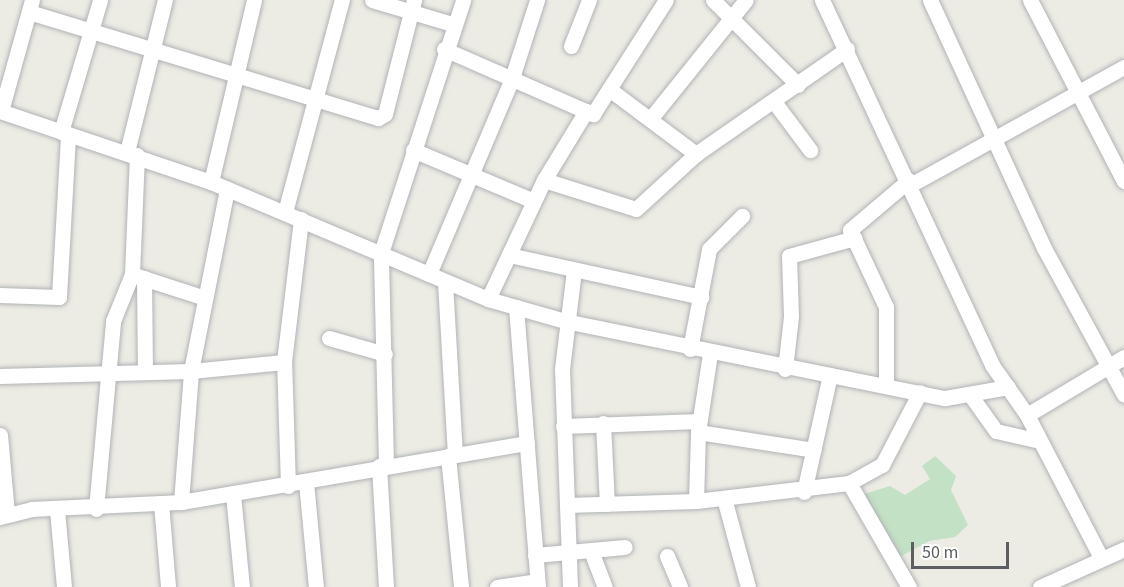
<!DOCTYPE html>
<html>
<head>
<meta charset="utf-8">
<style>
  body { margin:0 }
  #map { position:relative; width:1124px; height:587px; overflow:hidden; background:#ecebe4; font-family:"Source Sans 3",sans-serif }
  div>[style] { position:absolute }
  .green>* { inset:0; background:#c3e1c5 }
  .roads { filter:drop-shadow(0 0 2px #b1b3b7) drop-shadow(0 0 2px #b1b3b7) }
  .minor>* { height:15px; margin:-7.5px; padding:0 7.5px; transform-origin:7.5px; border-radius:7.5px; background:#fff }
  span { translate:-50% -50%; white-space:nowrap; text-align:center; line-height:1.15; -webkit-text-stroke:4.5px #fff; paint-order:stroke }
  .scale { position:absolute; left:911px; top:542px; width:98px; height:27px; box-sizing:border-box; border:3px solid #5c5e62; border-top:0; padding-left:8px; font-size:18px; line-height:21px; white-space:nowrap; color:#5c5e62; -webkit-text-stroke:4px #fff; paint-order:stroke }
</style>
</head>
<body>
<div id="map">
  <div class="green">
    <i style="clip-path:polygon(935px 456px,956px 476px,951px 490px,968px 525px,955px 537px,929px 541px,898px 558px,861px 495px,890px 486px,905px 495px,930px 479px,922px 466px)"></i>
  </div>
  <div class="roads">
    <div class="minor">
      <i style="left:372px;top:0;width:84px;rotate:16.7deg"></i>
      <i style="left:713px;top:0;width:120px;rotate:45deg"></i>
      <i style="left:822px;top:0;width:403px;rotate:65deg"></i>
      <i style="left:992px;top:365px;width:61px;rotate:55deg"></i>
      <i style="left:1027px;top:415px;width:159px;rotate:62.6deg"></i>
      <i style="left:930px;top:0;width:273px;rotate:65.3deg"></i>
      <i style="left:1044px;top:248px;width:167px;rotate:61.4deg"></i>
      <i style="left:1030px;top:0;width:204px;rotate:62.6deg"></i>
      <i style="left:29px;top:12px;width:365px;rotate:16.9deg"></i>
      <i style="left:378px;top:118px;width:8px;rotate:-30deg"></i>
      <i style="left:385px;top:114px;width:118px;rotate:-75.7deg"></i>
      <i style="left:571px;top:46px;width:49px;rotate:-68.6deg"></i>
      <i style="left:444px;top:49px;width:163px;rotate:23.6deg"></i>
      <i style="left:593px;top:114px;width:135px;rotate:-57.4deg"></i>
      <i style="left:609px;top:89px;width:109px;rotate:36.8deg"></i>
      <i style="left:775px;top:103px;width:59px;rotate:53.3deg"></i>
      <i style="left:0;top:111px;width:223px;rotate:18.6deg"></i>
      <i style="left:211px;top:182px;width:301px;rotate:22.9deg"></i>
      <i style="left:488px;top:299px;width:80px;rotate:15.9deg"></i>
      <i style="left:565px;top:321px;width:388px;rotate:11.5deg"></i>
      <i style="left:945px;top:398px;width:64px;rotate:-9.9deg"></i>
      <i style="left:1px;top:111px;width:115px;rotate:-74.4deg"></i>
      <i style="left:651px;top:118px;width:151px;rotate:-51.2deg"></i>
      <i style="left:61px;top:132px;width:138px;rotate:-73.5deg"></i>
      <i style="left:413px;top:150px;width:131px;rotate:22.9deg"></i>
      <i style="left:127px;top:152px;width:157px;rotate:-76deg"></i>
      <i style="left:544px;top:180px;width:96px;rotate:17.5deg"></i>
      <i style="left:636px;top:209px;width:81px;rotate:-42.5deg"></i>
      <i style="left:696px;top:154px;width:184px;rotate:-34.8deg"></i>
      <i style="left:211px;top:182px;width:187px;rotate:-76.7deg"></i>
      <i style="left:912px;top:184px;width:242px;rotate:-28.9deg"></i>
      <i style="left:285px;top:212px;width:220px;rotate:-75deg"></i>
      <i style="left:509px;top:255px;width:197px;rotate:12.3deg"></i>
      <i style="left:429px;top:274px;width:213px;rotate:-67deg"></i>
      <i style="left:512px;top:78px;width:82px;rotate:-72.2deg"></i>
      <i style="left:137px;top:276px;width:71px;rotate:17.9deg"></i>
      <i style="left:144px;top:278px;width:93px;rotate:89.4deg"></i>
      <i style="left:445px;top:282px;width:173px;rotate:86.7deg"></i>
      <i style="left:0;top:295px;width:59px;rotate:1.9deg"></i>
      <i style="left:59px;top:297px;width:163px;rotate:-86.8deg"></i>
      <i style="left:488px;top:299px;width:132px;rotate:-64.8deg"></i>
      <i style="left:544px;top:180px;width:81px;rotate:-58.7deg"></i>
      <i style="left:516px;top:307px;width:281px;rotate:85.5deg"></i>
      <i style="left:329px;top:338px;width:58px;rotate:15.9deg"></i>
      <i style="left:690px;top:349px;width:102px;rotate:-79.2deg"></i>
      <i style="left:709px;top:249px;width:47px;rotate:-45deg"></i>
      <i style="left:785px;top:369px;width:53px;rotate:-83.5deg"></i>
      <i style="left:791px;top:316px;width:60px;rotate:-91.9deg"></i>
      <i style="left:789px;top:256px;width:68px;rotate:-15.3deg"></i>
      <i style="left:0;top:376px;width:191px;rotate:-1.5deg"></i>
      <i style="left:191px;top:371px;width:93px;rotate:-5.5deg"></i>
      <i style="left:886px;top:384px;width:77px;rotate:-90deg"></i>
      <i style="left:886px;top:307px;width:85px;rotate:-115.1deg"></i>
      <i style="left:850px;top:230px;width:77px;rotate:-40.3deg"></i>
      <i style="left:971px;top:396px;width:43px;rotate:54.5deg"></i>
      <i style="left:996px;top:431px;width:45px;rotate:12.8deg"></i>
      <i style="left:1027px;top:415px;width:113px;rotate:-30.9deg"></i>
      <i style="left:603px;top:423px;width:81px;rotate:87.2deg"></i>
      <i style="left:563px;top:426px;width:136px;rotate:-2.1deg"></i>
      <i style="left:698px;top:432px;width:117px;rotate:8.8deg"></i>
      <i style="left:0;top:435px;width:78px;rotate:84.9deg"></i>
      <i style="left:448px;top:456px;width:132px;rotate:84.3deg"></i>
      <i style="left:386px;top:464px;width:211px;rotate:-91.4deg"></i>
      <i style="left:381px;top:253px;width:266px;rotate:-72deg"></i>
      <i style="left:379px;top:466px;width:121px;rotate:86.7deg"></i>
      <i style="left:306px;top:482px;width:105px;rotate:84.6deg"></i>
      <i style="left:849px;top:483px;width:120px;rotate:60deg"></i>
      <i style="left:288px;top:486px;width:124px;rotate:-91.8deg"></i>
      <i style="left:284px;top:362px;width:144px;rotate:-83.2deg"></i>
      <i style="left:804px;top:492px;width:120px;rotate:-77.5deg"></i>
      <i style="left:233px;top:494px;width:93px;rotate:84.5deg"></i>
      <i style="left:724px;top:498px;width:92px;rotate:74.9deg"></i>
      <i style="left:696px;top:501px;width:69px;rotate:-88.3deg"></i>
      <i style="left:698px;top:432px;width:79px;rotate:-81.3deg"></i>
      <i style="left:181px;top:502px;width:131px;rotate:-85.6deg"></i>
      <i style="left:191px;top:371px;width:186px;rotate:-78.8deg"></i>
      <i style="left:161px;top:503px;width:84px;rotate:85.2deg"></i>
      <i style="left:567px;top:505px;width:129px;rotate:-1.8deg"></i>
      <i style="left:696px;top:501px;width:154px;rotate:-6.7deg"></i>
      <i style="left:849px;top:483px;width:38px;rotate:-29deg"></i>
      <i style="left:882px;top:465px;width:82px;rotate:-62.5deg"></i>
      <i style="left:96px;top:509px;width:189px;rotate:-84.8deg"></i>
      <i style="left:113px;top:321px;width:51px;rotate:-68deg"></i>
      <i style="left:132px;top:274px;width:119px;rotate:-87.6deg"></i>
      <i style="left:57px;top:510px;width:77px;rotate:84.8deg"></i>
      <i style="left:0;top:517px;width:33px;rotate:-14deg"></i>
      <i style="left:32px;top:509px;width:149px;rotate:-2.7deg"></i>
      <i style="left:181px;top:502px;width:351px;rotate:-9.7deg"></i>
      <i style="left:591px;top:551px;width:39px;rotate:69deg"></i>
      <i style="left:535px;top:555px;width:90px;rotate:-5.1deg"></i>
      <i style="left:667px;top:556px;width:34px;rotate:67deg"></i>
      <i style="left:497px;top:587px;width:40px;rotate:-8.5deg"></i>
      <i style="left:570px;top:587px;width:218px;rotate:-92.1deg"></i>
      <i style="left:562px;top:369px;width:100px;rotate:-83.1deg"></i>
      <i style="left:1040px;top:587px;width:92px;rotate:-24.3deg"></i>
    </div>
  </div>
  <div class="scale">50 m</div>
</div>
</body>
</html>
